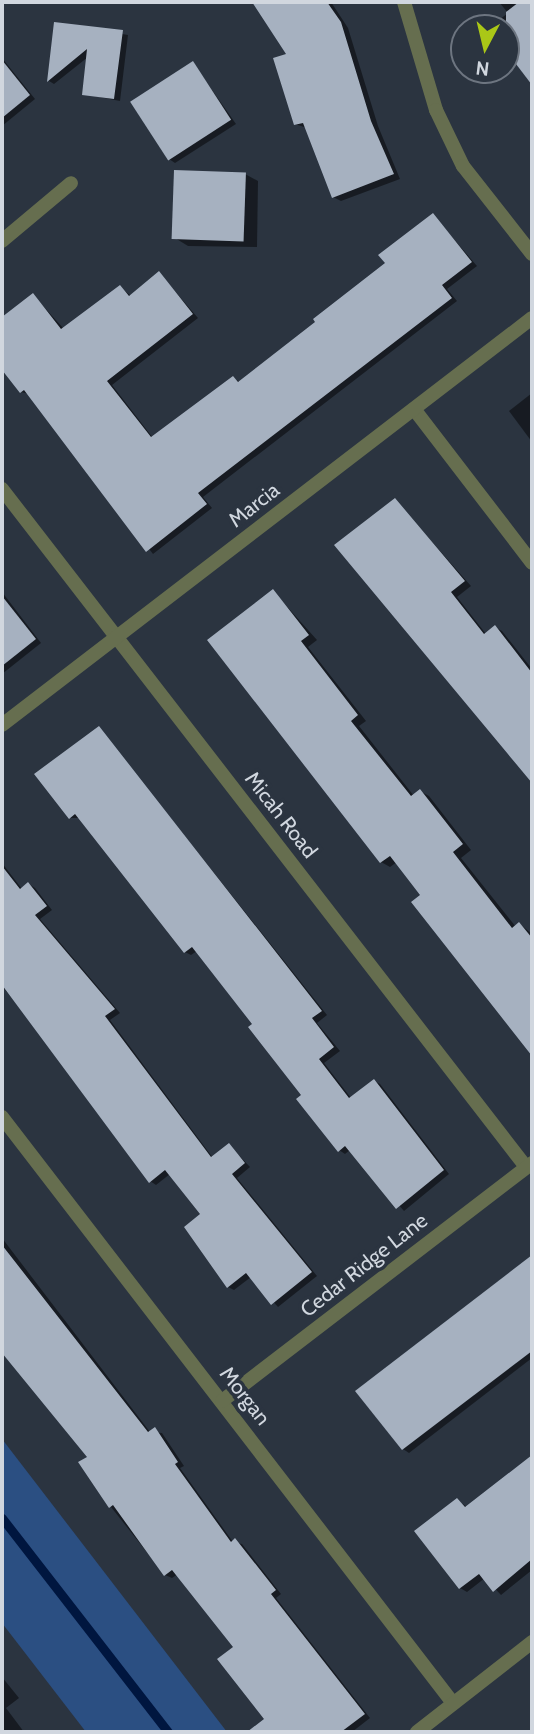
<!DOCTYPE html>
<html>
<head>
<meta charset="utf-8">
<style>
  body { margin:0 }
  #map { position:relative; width:534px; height:1734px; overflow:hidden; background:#2b3440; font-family:Cabin,sans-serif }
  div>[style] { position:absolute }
  .green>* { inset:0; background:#2b4f82 }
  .shadow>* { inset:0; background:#0007 }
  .stream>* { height:9px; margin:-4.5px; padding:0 4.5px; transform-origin:4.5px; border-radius:4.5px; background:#00163f }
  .building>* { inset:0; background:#a6b1c0; transform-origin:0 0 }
  .street>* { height:14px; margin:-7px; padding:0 7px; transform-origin:7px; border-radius:7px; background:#666e4f }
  span { translate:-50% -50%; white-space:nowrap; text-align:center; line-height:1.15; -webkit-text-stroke:7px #2b3440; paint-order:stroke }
  .street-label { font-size:21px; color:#d1d7df }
  .frame { position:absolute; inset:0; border:4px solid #d1d7df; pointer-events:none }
  .north { position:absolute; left:450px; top:14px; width:70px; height:70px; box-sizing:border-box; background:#2b3440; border:2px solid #6d7580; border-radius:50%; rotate:187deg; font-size:19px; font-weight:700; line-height:28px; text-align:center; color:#d1d7df }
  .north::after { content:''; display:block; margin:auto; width:24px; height:32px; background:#aac717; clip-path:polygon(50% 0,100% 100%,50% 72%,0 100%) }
</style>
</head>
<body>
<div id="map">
  <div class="green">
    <i style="clip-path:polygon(2px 1439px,227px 1732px,86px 1732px,2px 1623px)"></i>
  </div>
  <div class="shadow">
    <i style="clip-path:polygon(254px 2px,331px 2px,348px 28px,378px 126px,400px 179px,341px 201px,333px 197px,307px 128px,295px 124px,289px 55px)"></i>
    <i style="clip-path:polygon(499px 2px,532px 2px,532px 80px,506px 48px,506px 28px,490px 27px,508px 13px)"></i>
    <i style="clip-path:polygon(56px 23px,128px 35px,120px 101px,84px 94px,88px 57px,54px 84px,49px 81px)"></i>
    <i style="clip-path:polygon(2px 58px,35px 99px,2px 126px)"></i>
    <i style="clip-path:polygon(193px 63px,236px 124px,175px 163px,169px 159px)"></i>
    <i style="clip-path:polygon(245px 174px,258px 181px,257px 247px,188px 246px,175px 238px)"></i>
    <i style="clip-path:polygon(433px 215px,477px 266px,447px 289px,457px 301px,203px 497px,212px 508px,153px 554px,29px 394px,21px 392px,2px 367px,2px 319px,33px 295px,64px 329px,120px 287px,131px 296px,160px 274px,198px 318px,112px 385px,153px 438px,233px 378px,240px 382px,318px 322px,387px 263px)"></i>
    <i style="clip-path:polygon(532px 393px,532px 442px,509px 411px)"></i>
    <i style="clip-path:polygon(395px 500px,471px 586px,457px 597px,486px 634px,495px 627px,502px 631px,532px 669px,532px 781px,337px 546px)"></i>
    <i style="clip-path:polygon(273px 591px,317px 640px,308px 647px,366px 721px,359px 726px,414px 796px,420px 791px,429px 796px,471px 850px,461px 858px,516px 927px,520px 924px,532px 934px,532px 1054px,414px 902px,423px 895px,397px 862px,390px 867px,381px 862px)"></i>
    <i style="clip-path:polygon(2px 592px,41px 643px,2px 674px)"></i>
    <i style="clip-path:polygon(99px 728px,327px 1015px,317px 1023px,340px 1051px,324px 1063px,351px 1098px,374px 1081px,380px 1084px,449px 1174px,404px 1211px,350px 1150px,345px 1154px,339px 1150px,255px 1024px,197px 951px,191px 955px,185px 952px,80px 818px,70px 818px)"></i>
    <i style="clip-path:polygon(2px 863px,22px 889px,29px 884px,35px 888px,52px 910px,40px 919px,120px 1013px,110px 1020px,213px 1158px,229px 1145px,250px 1167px,237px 1178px,317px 1276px,278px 1307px,251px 1277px,234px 1290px,228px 1287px,203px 1215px,170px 1174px,156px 1185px,150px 1181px,66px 1064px,2px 986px)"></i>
    <i style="clip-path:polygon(2px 1238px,150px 1432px,162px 1433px,184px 1466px,180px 1468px,233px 1542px,242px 1544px,281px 1594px,276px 1598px,370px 1718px,352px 1732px,269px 1732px,262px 1723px,267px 1719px,235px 1647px,178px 1574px,172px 1578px,165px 1575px,111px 1507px,89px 1457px,2px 1350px)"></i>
    <i style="clip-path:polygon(532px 1257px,532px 1358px,409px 1453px,403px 1449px,357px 1391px)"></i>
    <i style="clip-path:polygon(532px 1460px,532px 1570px,501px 1595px,485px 1578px,467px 1592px,460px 1588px,457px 1500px,467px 1507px)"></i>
    <i style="clip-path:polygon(2px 1677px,19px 1698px,6px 1708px,24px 1732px,2px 1732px)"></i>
  </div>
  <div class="stream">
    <i style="left:2px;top:1518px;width:271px;rotate:52.2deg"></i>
  </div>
  <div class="building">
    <i style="clip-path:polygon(252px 2px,327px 2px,341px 22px,371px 121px,394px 174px,332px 198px,303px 123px,294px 125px,273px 58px,286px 54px)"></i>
    <i style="clip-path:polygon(519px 2px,532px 2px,532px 85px,506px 51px,506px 12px)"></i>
    <i style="clip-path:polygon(54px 22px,123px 30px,114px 99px,82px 95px,87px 49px,47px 82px)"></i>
    <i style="clip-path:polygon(2px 60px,30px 95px,2px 118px)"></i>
    <i style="left:193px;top:61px;width:70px;height:75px;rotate:57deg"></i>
    <i style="left:174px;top:170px;width:72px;height:69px;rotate:2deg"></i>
    <i style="clip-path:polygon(433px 213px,472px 262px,442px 285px,452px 298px,198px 493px,207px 504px,146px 552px,24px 390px,20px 393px,2px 370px,2px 317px,33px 293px,61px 329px,120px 285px,129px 296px,159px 271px,193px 314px,107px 381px,151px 437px,233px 376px,238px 382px,315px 322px,313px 319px,385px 263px,378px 255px)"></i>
    <i style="clip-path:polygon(395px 498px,465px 581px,451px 592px,484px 634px,495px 625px,532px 673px,532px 783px,334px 545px)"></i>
    <i style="clip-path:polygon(273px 589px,309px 635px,301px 641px,358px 715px,351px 721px,411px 796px,420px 789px,463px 844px,453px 852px,512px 928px,519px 922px,532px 938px,532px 1056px,411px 902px,420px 895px,390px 856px,380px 863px,207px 640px)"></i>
    <i style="clip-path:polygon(2px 596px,36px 639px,2px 666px)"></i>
    <i style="clip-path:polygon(99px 726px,322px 1011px,312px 1018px,334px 1047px,319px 1059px,349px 1098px,374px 1079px,444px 1170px,396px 1209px,345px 1146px,338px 1152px,296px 1099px,301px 1095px,248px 1027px,252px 1024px,192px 947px,184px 953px,75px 814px,69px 819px,34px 774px)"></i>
    <i style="clip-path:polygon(2px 866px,20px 889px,28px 882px,47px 906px,35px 915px,115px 1009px,105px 1016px,211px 1157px,229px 1143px,245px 1163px,232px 1174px,312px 1272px,271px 1305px,246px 1273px,227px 1288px,184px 1227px,200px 1214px,165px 1170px,149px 1183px,2px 985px)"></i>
    <i style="clip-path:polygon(2px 1245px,148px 1432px,155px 1427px,178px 1462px,175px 1464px,231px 1542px,235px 1538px,276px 1590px,271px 1594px,365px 1714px,341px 1732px,247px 1732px,264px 1719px,217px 1659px,233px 1647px,172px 1570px,164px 1576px,113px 1505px,109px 1508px,78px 1462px,87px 1457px,2px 1353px)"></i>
    <i style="clip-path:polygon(532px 1255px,532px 1351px,402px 1450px,355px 1391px)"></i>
    <i style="clip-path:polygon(532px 1455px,532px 1559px,493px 1592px,479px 1574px,459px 1589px,414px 1531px,457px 1498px,465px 1507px)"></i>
  </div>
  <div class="street">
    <i style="left:404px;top:2px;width:113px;rotate:73.5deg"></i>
    <i style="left:436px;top:110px;width:62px;rotate:64.3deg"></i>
    <i style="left:463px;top:166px;width:112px;rotate:51.9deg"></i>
    <i style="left:2px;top:241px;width:90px;rotate:-40deg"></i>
    <i style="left:414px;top:409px;width:194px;rotate:52.5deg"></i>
    <i style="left:2px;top:489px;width:857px;rotate:52.3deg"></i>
    <i style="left:2px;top:725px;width:668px;rotate:-37.52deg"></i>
    <i style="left:2px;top:1117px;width:739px;rotate:52.42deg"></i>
    <i style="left:222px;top:1401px;width:391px;rotate:-37.5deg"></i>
    <i style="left:417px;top:1732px;width:146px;rotate:-38deg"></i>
  </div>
  <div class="street-label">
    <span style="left:254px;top:505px;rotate:-38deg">Marcia</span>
    <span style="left:281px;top:815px;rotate:52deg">Micah Road</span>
    <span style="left:364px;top:1265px;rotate:-38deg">Cedar Ridge Lane</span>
    <span style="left:245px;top:1396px;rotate:52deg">Morgan</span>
  </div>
  <div class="frame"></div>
  <div class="north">N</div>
</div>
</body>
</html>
